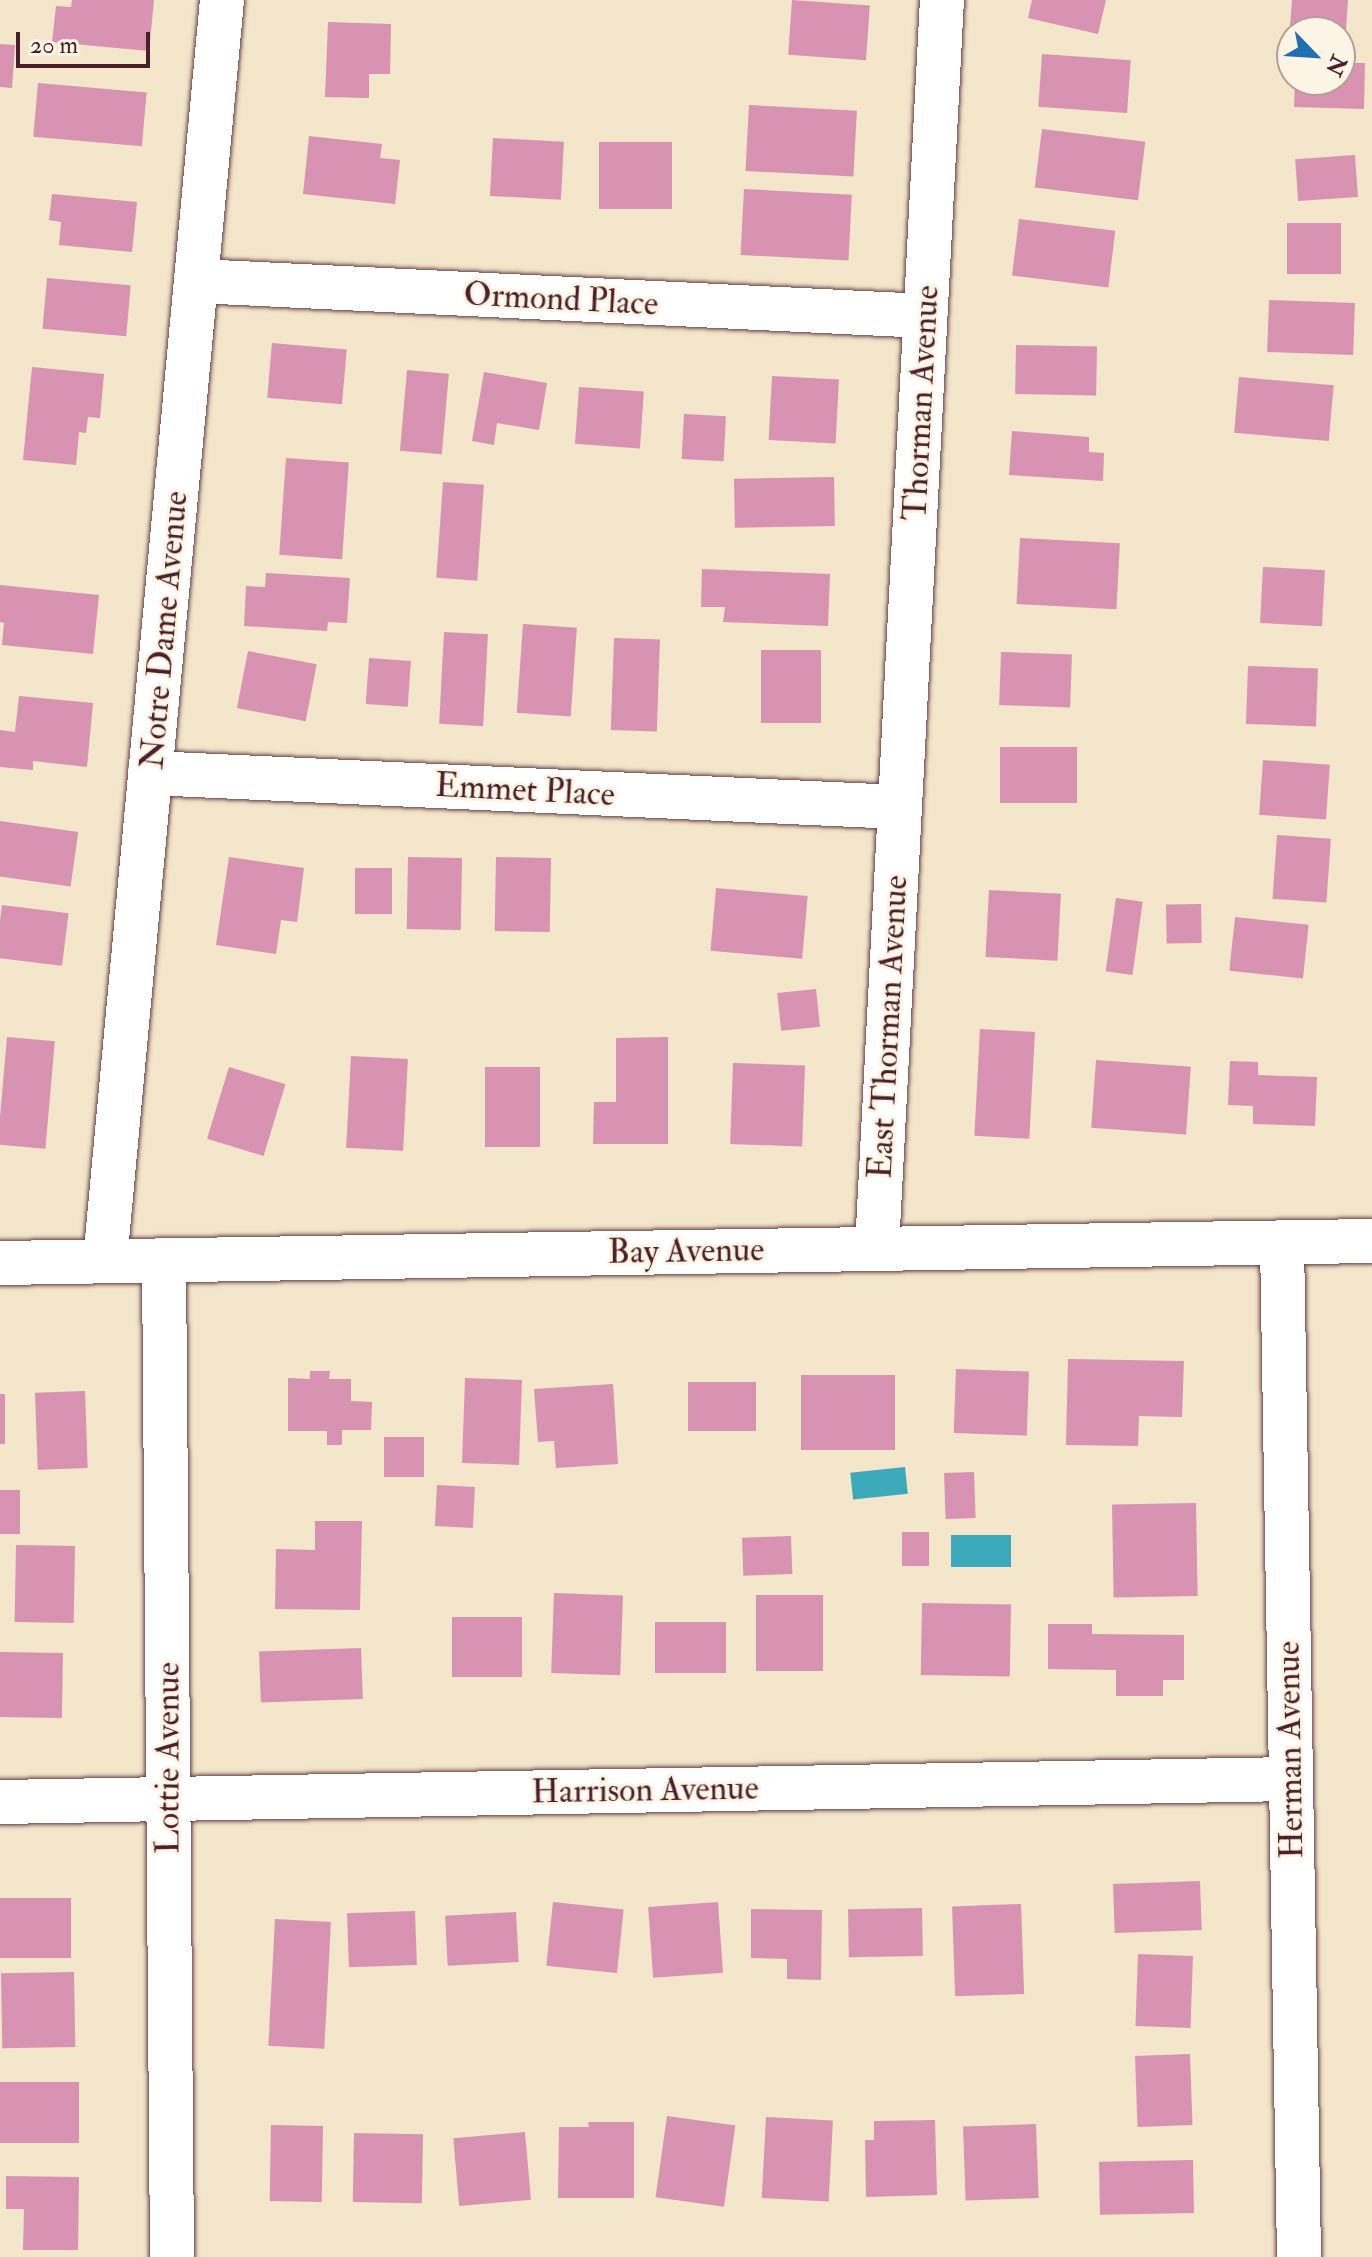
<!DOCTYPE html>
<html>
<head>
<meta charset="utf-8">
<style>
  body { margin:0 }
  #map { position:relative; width:1372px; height:2257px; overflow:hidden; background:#f3e6cb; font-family:"IM FELL Double Pica",serif }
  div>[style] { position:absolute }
  .water>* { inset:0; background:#3caabb; transform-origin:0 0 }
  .building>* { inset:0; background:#d793b1; transform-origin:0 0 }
  .roads { filter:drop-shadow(0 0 2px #633d43) drop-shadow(0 0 2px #633d43) }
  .minor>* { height:44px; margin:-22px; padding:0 22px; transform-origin:22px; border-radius:22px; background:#fff }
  span { translate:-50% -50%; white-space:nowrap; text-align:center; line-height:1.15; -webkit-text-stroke:6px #fcf5e5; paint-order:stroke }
  .street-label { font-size:34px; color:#4a1f2b }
  .north { position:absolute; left:1276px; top:16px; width:80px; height:80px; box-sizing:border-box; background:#fcf5e5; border:2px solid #b59f9b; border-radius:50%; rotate:115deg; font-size:22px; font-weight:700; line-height:32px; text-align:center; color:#4a1f2b }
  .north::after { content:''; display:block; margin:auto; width:28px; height:36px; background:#1f6fb2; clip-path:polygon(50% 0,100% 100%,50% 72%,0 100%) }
  .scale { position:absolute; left:16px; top:32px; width:134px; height:36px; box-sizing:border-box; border:4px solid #4a1f2b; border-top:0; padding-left:10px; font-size:24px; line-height:28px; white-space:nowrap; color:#4a1f2b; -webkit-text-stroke:6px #fcf5e5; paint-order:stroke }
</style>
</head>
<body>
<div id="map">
  <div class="water">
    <i style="left:905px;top:1467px;width:27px;height:55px;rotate:84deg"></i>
    <i style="left:1011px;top:1535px;width:32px;height:60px;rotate:90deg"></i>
  </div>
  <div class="building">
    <i style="clip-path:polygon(72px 0,154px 0,149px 51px,52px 42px,56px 6px,71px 7px)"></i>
    <i style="left:792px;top:0;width:78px;height:55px;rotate:4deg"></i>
    <i style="clip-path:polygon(1032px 0,1106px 0,1098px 34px,1028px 18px)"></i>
    <i style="clip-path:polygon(1292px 0,1348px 0,1345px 43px,1340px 43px,1340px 32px,1292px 32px,1292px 40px,1289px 40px)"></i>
    <i style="clip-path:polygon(328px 22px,391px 24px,390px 74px,369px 74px,369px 98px,325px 97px)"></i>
    <i style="clip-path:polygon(0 44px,15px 45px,12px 88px,0 87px)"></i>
    <i style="left:1042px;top:54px;width:89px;height:53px;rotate:4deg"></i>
    <i style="clip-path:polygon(1340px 63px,1365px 63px,1364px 109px,1294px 107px,1295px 80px,1340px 80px)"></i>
    <i style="left:38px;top:83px;width:109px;height:54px;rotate:5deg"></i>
    <i style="left:749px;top:105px;width:108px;height:66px;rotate:3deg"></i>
    <i style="left:1042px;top:129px;width:104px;height:59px;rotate:7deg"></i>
    <i style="clip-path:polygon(309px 136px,382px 144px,380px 158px,400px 160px,395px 204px,303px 194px)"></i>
    <i style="left:493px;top:138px;width:71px;height:58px;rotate:3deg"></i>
    <i style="left:599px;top:142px;width:73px;height:67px"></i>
    <i style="left:1355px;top:155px;width:42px;height:60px;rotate:86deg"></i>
    <i style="left:744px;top:189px;width:108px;height:66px;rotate:3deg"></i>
    <i style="clip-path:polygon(52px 194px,137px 202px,132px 252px,59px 245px,61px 222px,49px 220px)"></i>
    <i style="left:1019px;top:219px;width:97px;height:57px;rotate:7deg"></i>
    <i style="left:1287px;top:223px;width:54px;height:51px"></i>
    <i style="left:47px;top:278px;width:84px;height:51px;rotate:5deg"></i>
    <i style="left:1269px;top:300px;width:86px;height:52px;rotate:2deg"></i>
    <i style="left:272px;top:343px;width:75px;height:55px;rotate:5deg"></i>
    <i style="left:1016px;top:345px;width:81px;height:49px;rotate:1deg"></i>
    <i style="clip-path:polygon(32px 367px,104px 374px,100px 418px,88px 417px,86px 433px,79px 432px,76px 465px,23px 460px)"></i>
    <i style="left:407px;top:370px;width:42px;height:81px;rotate:5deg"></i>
    <i style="clip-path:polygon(484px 372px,547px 383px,539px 430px,497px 423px,494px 445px,472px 441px)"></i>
    <i style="left:772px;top:376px;width:67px;height:64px;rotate:3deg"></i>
    <i style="left:1239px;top:377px;width:95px;height:56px;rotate:5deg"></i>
    <i style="left:579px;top:387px;width:65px;height:57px;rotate:4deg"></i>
    <i style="left:684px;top:414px;width:42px;height:45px;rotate:3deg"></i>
    <i style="clip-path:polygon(1012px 431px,1089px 437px,1089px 452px,1104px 453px,1103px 481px,1009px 475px)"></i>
    <i style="left:286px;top:458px;width:63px;height:97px;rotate:4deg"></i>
    <i style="left:834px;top:477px;width:49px;height:100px;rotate:89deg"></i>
    <i style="left:443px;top:482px;width:41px;height:96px;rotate:4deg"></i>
    <i style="left:1020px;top:538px;width:100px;height:66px;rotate:3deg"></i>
    <i style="left:1263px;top:567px;width:62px;height:56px;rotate:3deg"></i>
    <i style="clip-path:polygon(702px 569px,830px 574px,828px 626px,723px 622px,725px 607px,701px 607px)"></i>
    <i style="clip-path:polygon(266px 573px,350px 578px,347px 623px,328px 622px,327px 631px,244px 626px,246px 586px,265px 587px)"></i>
    <i style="clip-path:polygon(0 585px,99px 595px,93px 654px,2px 645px,4px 623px,0 622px)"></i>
    <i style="left:523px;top:624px;width:54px;height:89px;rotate:4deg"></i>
    <i style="left:444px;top:632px;width:44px;height:92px;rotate:3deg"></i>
    <i style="left:614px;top:638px;width:46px;height:92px;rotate:2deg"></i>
    <i style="left:761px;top:650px;width:60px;height:73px"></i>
    <i style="left:248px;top:651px;width:70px;height:58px;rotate:11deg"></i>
    <i style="left:1001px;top:652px;width:71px;height:53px;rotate:2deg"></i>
    <i style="left:369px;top:658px;width:42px;height:46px;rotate:4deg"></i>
    <i style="left:1248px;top:666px;width:70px;height:58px;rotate:2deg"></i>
    <i style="clip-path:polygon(19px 696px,93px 703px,87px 767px,33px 761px,33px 770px,0 767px,0 730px,15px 732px)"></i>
    <i style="left:1000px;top:747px;width:77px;height:56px"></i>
    <i style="left:1263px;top:760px;width:67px;height:55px;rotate:4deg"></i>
    <i style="left:0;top:821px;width:79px;height:55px;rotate:8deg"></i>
    <i style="left:1277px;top:835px;width:54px;height:64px;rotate:4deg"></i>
    <i style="clip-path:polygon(229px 857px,304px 868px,297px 922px,281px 920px,276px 954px,216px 945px)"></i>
    <i style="left:408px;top:857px;width:54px;height:72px;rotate:1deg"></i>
    <i style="left:496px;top:857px;width:55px;height:74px;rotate:1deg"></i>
    <i style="left:355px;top:868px;width:37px;height:46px"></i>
    <i style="left:716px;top:888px;width:92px;height:63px;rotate:5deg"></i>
    <i style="left:989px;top:890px;width:72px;height:67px;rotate:3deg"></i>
    <i style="left:1116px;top:898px;width:27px;height:74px;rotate:8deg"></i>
    <i style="left:1201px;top:904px;width:39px;height:35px;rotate:89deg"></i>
    <i style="left:2px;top:905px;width:67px;height:53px;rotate:7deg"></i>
    <i style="left:1235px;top:917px;width:74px;height:54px;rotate:6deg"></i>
    <i style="left:816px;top:989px;width:38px;height:39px;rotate:84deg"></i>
    <i style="left:980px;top:1029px;width:55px;height:107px;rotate:3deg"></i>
    <i style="left:7px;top:1037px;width:48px;height:108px;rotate:5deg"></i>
    <i style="clip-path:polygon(668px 1037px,668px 1144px,593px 1144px,594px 1102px,616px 1102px,616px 1038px)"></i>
    <i style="left:351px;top:1056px;width:57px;height:92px;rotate:3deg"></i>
    <i style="left:1096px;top:1060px;width:95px;height:68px;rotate:4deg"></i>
    <i style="clip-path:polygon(1230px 1061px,1258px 1062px,1258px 1075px,1317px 1077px,1315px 1126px,1253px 1124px,1253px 1106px,1228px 1105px)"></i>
    <i style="left:733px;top:1063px;width:72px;height:81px;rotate:2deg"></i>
    <i style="left:229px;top:1067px;width:59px;height:75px;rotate:17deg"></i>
    <i style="left:485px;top:1067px;width:55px;height:80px"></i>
    <i style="clip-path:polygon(1068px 1359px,1184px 1361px,1182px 1417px,1139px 1416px,1138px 1446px,1066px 1445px)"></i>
    <i style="left:956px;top:1369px;width:73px;height:64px;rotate:2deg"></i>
    <i style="clip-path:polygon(310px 1371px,330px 1371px,329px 1379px,351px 1379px,351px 1401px,372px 1402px,371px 1430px,342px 1430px,342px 1445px,327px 1445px,327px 1431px,288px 1431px,288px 1378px,310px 1379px)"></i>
    <i style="left:801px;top:1375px;width:94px;height:75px"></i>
    <i style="left:465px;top:1378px;width:57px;height:85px;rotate:2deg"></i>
    <i style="left:688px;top:1382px;width:68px;height:49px"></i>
    <i style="clip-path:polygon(613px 1384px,618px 1464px,556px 1468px,554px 1441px,538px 1442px,534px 1389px)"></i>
    <i style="left:85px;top:1391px;width:77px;height:50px;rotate:88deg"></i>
    <i style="left:0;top:1394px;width:5px;height:50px"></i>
    <i style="left:384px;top:1437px;width:40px;height:40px"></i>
    <i style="left:974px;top:1472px;width:46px;height:30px;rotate:88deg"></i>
    <i style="left:437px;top:1485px;width:38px;height:41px;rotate:3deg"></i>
    <i style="left:0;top:1490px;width:20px;height:44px"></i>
    <i style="left:1196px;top:1503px;width:93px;height:84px;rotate:89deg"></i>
    <i style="clip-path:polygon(315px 1521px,362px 1521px,360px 1610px,275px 1609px,276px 1549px,315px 1550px)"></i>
    <i style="left:902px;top:1532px;width:27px;height:34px"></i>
    <i style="left:791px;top:1536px;width:38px;height:49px;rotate:88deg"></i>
    <i style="left:16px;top:1545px;width:59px;height:77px;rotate:1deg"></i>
    <i style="left:554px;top:1593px;width:69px;height:80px;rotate:2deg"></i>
    <i style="left:756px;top:1595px;width:67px;height:76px"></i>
    <i style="left:922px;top:1603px;width:89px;height:72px;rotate:1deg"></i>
    <i style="left:452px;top:1617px;width:70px;height:60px"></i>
    <i style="left:655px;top:1622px;width:71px;height:51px"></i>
    <i style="clip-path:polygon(1048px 1624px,1092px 1624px,1092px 1634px,1184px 1635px,1184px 1680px,1163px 1680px,1163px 1696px,1116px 1696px,1116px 1670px,1048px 1669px)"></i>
    <i style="left:361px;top:1648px;width:51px;height:102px;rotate:88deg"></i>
    <i style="left:0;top:1652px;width:63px;height:65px;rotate:1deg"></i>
    <i style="left:1200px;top:1881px;width:49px;height:87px;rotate:88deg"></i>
    <i style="left:0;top:1898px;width:71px;height:60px"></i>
    <i style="left:553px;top:1902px;width:71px;height:64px;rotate:6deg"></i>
    <i style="left:718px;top:1902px;width:71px;height:70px;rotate:86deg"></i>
    <i style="left:1021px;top:1904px;width:90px;height:69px;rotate:88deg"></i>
    <i style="left:922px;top:1908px;width:48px;height:74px;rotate:89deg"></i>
    <i style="clip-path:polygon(751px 1909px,822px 1910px,821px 1980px,787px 1979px,787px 1959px,751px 1958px)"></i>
    <i style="left:415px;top:1911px;width:54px;height:68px;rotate:88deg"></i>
    <i style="left:516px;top:1912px;width:50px;height:71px;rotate:87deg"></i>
    <i style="left:275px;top:1919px;width:56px;height:127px;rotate:3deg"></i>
    <i style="left:1138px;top:1954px;width:55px;height:72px;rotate:2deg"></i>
    <i style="left:74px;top:1972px;width:75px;height:73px;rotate:89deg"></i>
    <i style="left:1190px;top:2054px;width:71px;height:55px;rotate:88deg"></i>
    <i style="left:79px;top:2082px;width:61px;height:79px;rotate:90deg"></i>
    <i style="left:667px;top:2116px;width:69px;height:82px;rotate:8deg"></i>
    <i style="left:766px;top:2117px;width:67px;height:81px;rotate:3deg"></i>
    <i style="clip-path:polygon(935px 2120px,937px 2195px,866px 2197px,865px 2140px,874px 2140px,874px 2121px)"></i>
    <i style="clip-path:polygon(588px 2122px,634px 2122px,634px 2198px,558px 2198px,559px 2127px,589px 2127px)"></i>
    <i style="left:1036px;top:2124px;width:74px;height:73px;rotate:88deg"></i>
    <i style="left:271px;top:2125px;width:52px;height:76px;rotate:1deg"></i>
    <i style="left:525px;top:2132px;width:68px;height:72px;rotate:85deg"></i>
    <i style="left:354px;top:2133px;width:69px;height:69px;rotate:1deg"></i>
    <i style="left:1193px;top:2160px;width:53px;height:94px;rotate:89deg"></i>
    <i style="clip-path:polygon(6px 2176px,79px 2177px,78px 2250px,23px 2250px,24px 2209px,6px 2209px)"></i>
  </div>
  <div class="roads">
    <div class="minor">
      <i style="left:197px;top:281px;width:729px;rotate:2.75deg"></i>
      <i style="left:150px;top:773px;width:751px;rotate:2.6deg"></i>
      <i style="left:1282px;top:1242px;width:1015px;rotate:89.04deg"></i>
      <i style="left:877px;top:1248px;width:1250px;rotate:-87.02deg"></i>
      <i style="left:164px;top:1260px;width:997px;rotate:89.54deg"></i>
      <i style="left:105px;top:1261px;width:1266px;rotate:-84.7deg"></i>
      <i style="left:0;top:1263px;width:1372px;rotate:-0.92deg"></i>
      <i style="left:0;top:1802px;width:1291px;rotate:-1.02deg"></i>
    </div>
  </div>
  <div class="street-label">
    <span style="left:561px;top:299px;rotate:3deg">Ormond Place</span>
    <span style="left:921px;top:403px;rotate:-87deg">Thorman Avenue</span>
    <span style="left:164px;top:630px;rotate:-85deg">Notre Dame Avenue</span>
    <span style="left:525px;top:790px;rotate:3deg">Emmet Place</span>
    <span style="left:888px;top:1027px;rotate:-87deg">East Thorman Avenue</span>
    <span style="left:686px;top:1251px;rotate:-1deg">Bay Avenue</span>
    <span style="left:1290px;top:1750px;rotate:-91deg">Herman Avenue</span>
    <span style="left:168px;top:1758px;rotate:-90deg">Lottie Avenue</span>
    <span style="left:645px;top:1790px;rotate:-1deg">Harrison Avenue</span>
  </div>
  <div class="north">N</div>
  <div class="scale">20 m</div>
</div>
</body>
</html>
